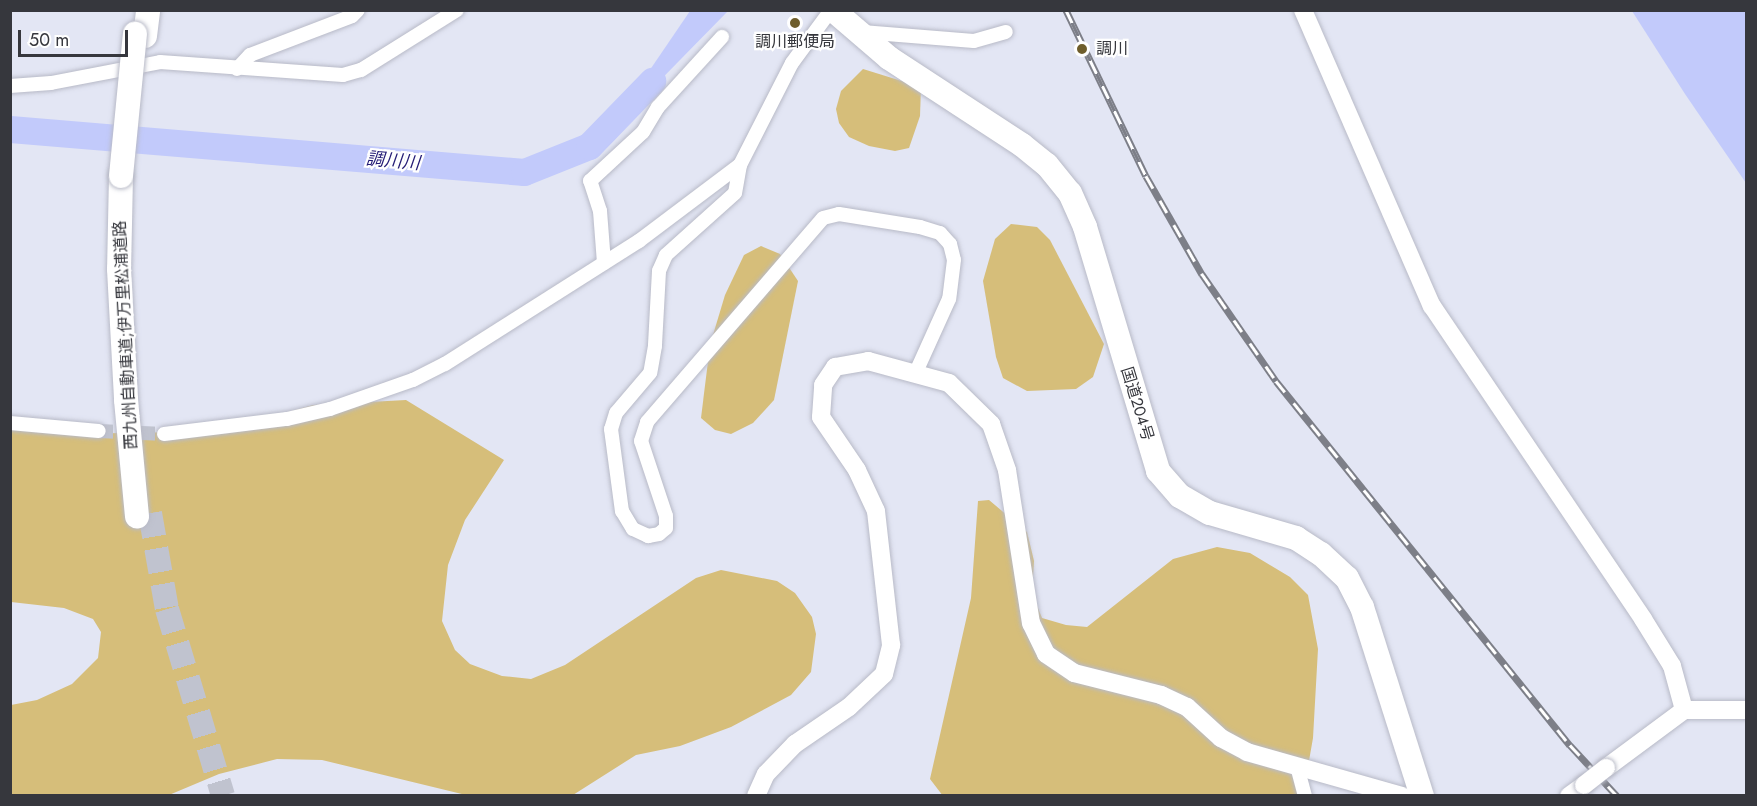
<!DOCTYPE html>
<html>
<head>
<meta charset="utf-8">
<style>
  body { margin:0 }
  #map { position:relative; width:1757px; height:806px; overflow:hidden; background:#e3e6f4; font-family:Jost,"Noto Sans JP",sans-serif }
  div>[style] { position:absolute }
  .green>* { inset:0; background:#d6be7a }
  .water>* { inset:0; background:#c2cafb }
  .river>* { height:27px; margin:-13.5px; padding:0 13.5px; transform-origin:13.5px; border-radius:13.5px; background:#c2cafb }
  .street-tunnel>* { height:14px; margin-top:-7px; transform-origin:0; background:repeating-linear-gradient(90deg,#c0c3cf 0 14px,transparent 0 21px) }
  .highway-tunnel>* { height:24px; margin-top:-12px; transform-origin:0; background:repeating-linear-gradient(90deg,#c0c3cf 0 24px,transparent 0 36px) }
  .roads { filter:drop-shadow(0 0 2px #b8bac7) drop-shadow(0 0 2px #b8bac7) }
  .street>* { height:14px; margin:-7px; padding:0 7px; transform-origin:7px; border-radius:7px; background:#fff }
  .secondary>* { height:18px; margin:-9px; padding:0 9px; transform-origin:9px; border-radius:9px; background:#fff }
  .highway>* { height:24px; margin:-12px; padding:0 12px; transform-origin:12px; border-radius:12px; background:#fff }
  .rail>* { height:7px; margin-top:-3.5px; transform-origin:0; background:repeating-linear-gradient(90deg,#fff 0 14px,#7d7f88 0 28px); box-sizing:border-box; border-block:2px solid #7d7f88 }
  .bridges { filter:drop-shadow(0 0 2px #b8bac7) drop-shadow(0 0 2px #b8bac7) }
  .secondary-bridge>* { height:18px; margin:-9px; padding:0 9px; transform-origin:9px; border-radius:9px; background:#fff }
  .highway-bridge>* { height:24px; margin:-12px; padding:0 12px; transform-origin:12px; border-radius:12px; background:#fff }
  .dots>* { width:16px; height:16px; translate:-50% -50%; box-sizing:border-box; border:3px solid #fff; border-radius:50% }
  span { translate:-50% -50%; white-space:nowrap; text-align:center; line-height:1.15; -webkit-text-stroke:4.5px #fff; paint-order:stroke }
  .poi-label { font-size:16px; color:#36373d }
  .left { translate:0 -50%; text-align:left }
  .street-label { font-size:16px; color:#36373d }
  .water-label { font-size:18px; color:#231b75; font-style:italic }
  .frame { position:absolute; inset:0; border:12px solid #36373d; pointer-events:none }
  .scale { position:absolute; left:18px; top:30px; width:110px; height:27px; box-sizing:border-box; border:3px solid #36373d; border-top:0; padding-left:8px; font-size:18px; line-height:21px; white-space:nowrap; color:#36373d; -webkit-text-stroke:4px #fff; paint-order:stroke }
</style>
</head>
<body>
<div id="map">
  <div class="green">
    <i style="clip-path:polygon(863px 69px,921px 87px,920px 116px,909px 148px,895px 151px,869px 146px,849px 137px,839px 123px,836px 109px,841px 91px)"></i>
    <i style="clip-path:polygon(1011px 224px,1037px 227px,1050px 240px,1104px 344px,1093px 377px,1076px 389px,1027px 391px,1003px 378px,996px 357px,983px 281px,995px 239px)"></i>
    <i style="clip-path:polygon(761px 246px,780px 254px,798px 281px,774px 400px,753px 423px,731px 434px,715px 430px,701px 418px,710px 345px,725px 295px,744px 255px)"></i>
    <i style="clip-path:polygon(406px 400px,504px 460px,465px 520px,448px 565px,442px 621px,455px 650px,470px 664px,502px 676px,531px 679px,565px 665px,696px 578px,721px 570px,777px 581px,795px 593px,812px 617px,816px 634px,811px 672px,791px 695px,731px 727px,680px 746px,636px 755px,573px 795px,466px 795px,322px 760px,277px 759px,219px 774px,169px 795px,11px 795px,11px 705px,37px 700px,72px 684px,98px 658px,101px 632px,93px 619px,64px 608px,11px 602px,10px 419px,63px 434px,184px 432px,252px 422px,313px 405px)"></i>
    <i style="clip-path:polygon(989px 500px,1027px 532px,1034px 561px,1032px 593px,1042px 618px,1066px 625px,1087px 627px,1173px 559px,1217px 547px,1250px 553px,1290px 577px,1308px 595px,1318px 649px,1313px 738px,1303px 795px,943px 796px,930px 779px,971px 598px,978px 501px)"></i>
  </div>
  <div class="water">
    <i style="clip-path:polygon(690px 11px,728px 11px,632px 109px,626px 105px)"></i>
    <i style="clip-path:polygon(1632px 11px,1746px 11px,1746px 183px,1685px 94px)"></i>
  </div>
  <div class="river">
    <i style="left:10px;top:129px;width:516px;rotate:4.78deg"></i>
    <i style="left:524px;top:172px;width:70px;rotate:-21.8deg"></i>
    <i style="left:589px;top:146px;width:91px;rotate:-45.9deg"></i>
  </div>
  <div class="street-tunnel">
    <i style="left:99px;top:431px;width:65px;rotate:2.6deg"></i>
  </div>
  <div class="highway-tunnel">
    <i style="left:150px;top:513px;width:97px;rotate:80deg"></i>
    <i style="left:167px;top:609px;width:195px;rotate:73.3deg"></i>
  </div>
  <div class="roads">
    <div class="street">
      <i style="left:862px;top:32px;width:112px;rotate:4.6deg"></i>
      <i style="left:974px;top:41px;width:33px;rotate:-16deg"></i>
      <i style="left:237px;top:69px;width:19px;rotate:-47deg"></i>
      <i style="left:250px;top:55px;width:109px;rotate:-20.9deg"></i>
      <i style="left:352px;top:16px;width:8px;rotate:-45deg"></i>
      <i style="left:10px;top:86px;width:41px;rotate:-4.2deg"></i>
      <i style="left:51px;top:83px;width:111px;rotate:-10.9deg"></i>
      <i style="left:160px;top:62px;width:183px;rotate:4.1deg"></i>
      <i style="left:343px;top:75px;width:19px;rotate:-16deg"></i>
      <i style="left:361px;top:70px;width:113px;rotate:-32deg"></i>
      <i style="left:740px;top:165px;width:28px;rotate:100deg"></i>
      <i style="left:735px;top:193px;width:93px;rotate:138.1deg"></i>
      <i style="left:666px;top:255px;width:17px;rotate:114deg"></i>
      <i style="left:659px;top:271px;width:75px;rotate:93.1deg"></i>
      <i style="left:655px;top:346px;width:27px;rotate:100deg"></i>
      <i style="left:650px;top:373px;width:52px;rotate:130.4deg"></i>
      <i style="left:616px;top:413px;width:17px;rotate:107deg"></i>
      <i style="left:611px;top:429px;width:83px;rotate:82.4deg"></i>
      <i style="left:622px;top:511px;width:21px;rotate:59deg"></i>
      <i style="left:633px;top:529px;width:17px;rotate:25deg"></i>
      <i style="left:648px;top:536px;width:11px;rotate:-10deg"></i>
      <i style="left:659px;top:534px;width:9px;rotate:-41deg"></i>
      <i style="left:666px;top:528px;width:12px;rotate:-90deg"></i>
      <i style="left:666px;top:516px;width:79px;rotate:-108.4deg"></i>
      <i style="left:641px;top:441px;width:20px;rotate:-72deg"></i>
      <i style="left:647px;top:422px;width:269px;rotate:-49.2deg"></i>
      <i style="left:823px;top:218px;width:16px;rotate:-14deg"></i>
      <i style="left:839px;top:214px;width:82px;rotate:9.1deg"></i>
      <i style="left:920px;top:227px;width:21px;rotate:17deg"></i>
      <i style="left:940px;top:233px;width:15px;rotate:48deg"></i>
      <i style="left:950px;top:244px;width:16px;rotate:76deg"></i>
      <i style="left:954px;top:260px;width:39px;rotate:97deg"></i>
      <i style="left:949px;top:299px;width:80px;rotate:114.3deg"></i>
      <i style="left:604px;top:263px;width:52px;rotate:-94.4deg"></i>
      <i style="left:600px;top:211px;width:32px;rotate:-108deg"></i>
      <i style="left:590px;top:181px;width:72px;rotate:-42.8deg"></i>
      <i style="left:643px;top:132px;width:29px;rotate:-59deg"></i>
      <i style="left:658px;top:107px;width:95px;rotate:-47.6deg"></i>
      <i style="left:10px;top:423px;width:89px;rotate:5.1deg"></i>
      <i style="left:164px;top:434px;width:124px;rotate:-7deg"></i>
      <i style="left:287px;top:419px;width:44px;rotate:-13.1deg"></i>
      <i style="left:330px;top:409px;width:88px;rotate:-19.3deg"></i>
      <i style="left:413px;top:380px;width:36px;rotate:-27deg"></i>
      <i style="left:445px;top:364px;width:230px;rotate:-32.4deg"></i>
      <i style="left:639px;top:241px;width:126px;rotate:-37deg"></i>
      <i style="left:740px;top:165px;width:114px;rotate:-63deg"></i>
      <i style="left:792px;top:63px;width:66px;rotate:-53.7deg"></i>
      <i style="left:1298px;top:770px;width:27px;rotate:75deg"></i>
    </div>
    <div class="secondary">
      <i style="left:1303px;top:10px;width:323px;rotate:66.5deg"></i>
      <i style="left:1432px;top:306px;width:377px;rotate:56deg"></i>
      <i style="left:1643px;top:619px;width:55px;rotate:58.3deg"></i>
      <i style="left:1672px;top:666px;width:46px;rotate:74.7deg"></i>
      <i style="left:1606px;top:768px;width:97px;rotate:-36.6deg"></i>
      <i style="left:1684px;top:710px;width:62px"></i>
      <i style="left:756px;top:796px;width:24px;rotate:-66deg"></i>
      <i style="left:766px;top:774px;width:42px;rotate:-46deg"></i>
      <i style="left:795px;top:744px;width:65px;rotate:-34.4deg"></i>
      <i style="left:849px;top:707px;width:48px;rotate:-43.3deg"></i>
      <i style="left:884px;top:674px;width:30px;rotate:-76deg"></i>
      <i style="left:891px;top:645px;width:135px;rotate:-96.4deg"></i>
      <i style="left:876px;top:511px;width:45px;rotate:-114.9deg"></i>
      <i style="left:857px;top:470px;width:64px;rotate:-124.2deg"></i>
      <i style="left:821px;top:417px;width:32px;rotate:-86deg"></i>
      <i style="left:823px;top:385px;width:22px;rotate:-56deg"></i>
      <i style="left:835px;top:367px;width:34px;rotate:-10deg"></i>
      <i style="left:868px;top:361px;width:84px;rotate:15.2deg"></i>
      <i style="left:949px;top:383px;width:59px;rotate:44.3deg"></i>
      <i style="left:991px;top:424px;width:49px;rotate:70.8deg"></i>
      <i style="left:1007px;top:470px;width:155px;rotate:81.1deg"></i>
      <i style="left:1031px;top:623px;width:34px;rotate:64deg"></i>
      <i style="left:1046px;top:654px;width:34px;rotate:34deg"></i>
      <i style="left:1074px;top:673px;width:90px;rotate:14.2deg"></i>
      <i style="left:1161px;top:695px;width:29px;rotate:25deg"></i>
      <i style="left:1187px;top:707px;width:46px;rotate:42.4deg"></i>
      <i style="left:1221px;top:738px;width:30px;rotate:28deg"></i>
      <i style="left:1247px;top:752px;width:161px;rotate:15.8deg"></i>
      <i style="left:1569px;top:796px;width:19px;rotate:-36deg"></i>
    </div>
    <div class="highway">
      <i style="left:833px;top:10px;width:74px;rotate:40.6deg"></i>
      <i style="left:889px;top:58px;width:159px;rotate:33.2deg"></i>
      <i style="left:1022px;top:145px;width:32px;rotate:39deg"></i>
      <i style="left:1047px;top:165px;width:36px;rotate:51deg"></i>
      <i style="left:1070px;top:193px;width:37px;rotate:66deg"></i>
      <i style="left:1085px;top:227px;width:255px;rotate:73.3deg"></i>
      <i style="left:1158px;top:471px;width:33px;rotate:49deg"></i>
      <i style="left:1180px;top:496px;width:34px;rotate:30deg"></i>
      <i style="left:1210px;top:513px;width:90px;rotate:16.2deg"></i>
      <i style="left:1296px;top:538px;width:30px;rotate:33deg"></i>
      <i style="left:1321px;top:554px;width:35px;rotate:43deg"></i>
      <i style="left:1347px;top:578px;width:33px;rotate:63deg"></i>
      <i style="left:1362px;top:607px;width:198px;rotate:72.4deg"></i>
      <i style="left:145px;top:36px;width:26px;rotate:-83deg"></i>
      <i style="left:121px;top:176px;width:93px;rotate:91.2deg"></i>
      <i style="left:119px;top:269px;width:131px;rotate:86.9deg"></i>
      <i style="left:126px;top:400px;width:117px;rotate:84.6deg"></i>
    </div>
  </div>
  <div class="rail">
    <i style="left:1066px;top:10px;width:184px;rotate:64.3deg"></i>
    <i style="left:1146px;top:176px;width:113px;rotate:60.3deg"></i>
    <i style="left:1202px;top:274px;width:130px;rotate:55.3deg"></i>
    <i style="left:1276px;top:381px;width:468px;rotate:51.1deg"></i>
    <i style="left:1570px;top:745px;width:69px;rotate:47.3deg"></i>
  </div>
  <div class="bridges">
    <div class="secondary-bridge">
      <i style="left:1584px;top:785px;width:28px;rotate:-38deg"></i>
    </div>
    <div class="highway-bridge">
      <i style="left:121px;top:176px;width:143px;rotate:-84.4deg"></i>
    </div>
  </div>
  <div class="dots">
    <i style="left:795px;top:23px;background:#6e5d2b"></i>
    <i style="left:1082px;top:49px;background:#6e5d2b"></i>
  </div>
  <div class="poi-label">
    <span style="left:795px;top:42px">調川郵便局</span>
    <span class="left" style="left:1096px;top:49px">調川</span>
  </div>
  <div class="street-label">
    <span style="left:126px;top:335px;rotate:-93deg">西九州自動車道;伊万里松浦道路</span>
    <span style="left:1137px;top:404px;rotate:73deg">国道204号</span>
  </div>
  <div class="water-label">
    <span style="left:393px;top:161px;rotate:5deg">調川川</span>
  </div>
  <div class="frame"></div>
  <div class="scale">50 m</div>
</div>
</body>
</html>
